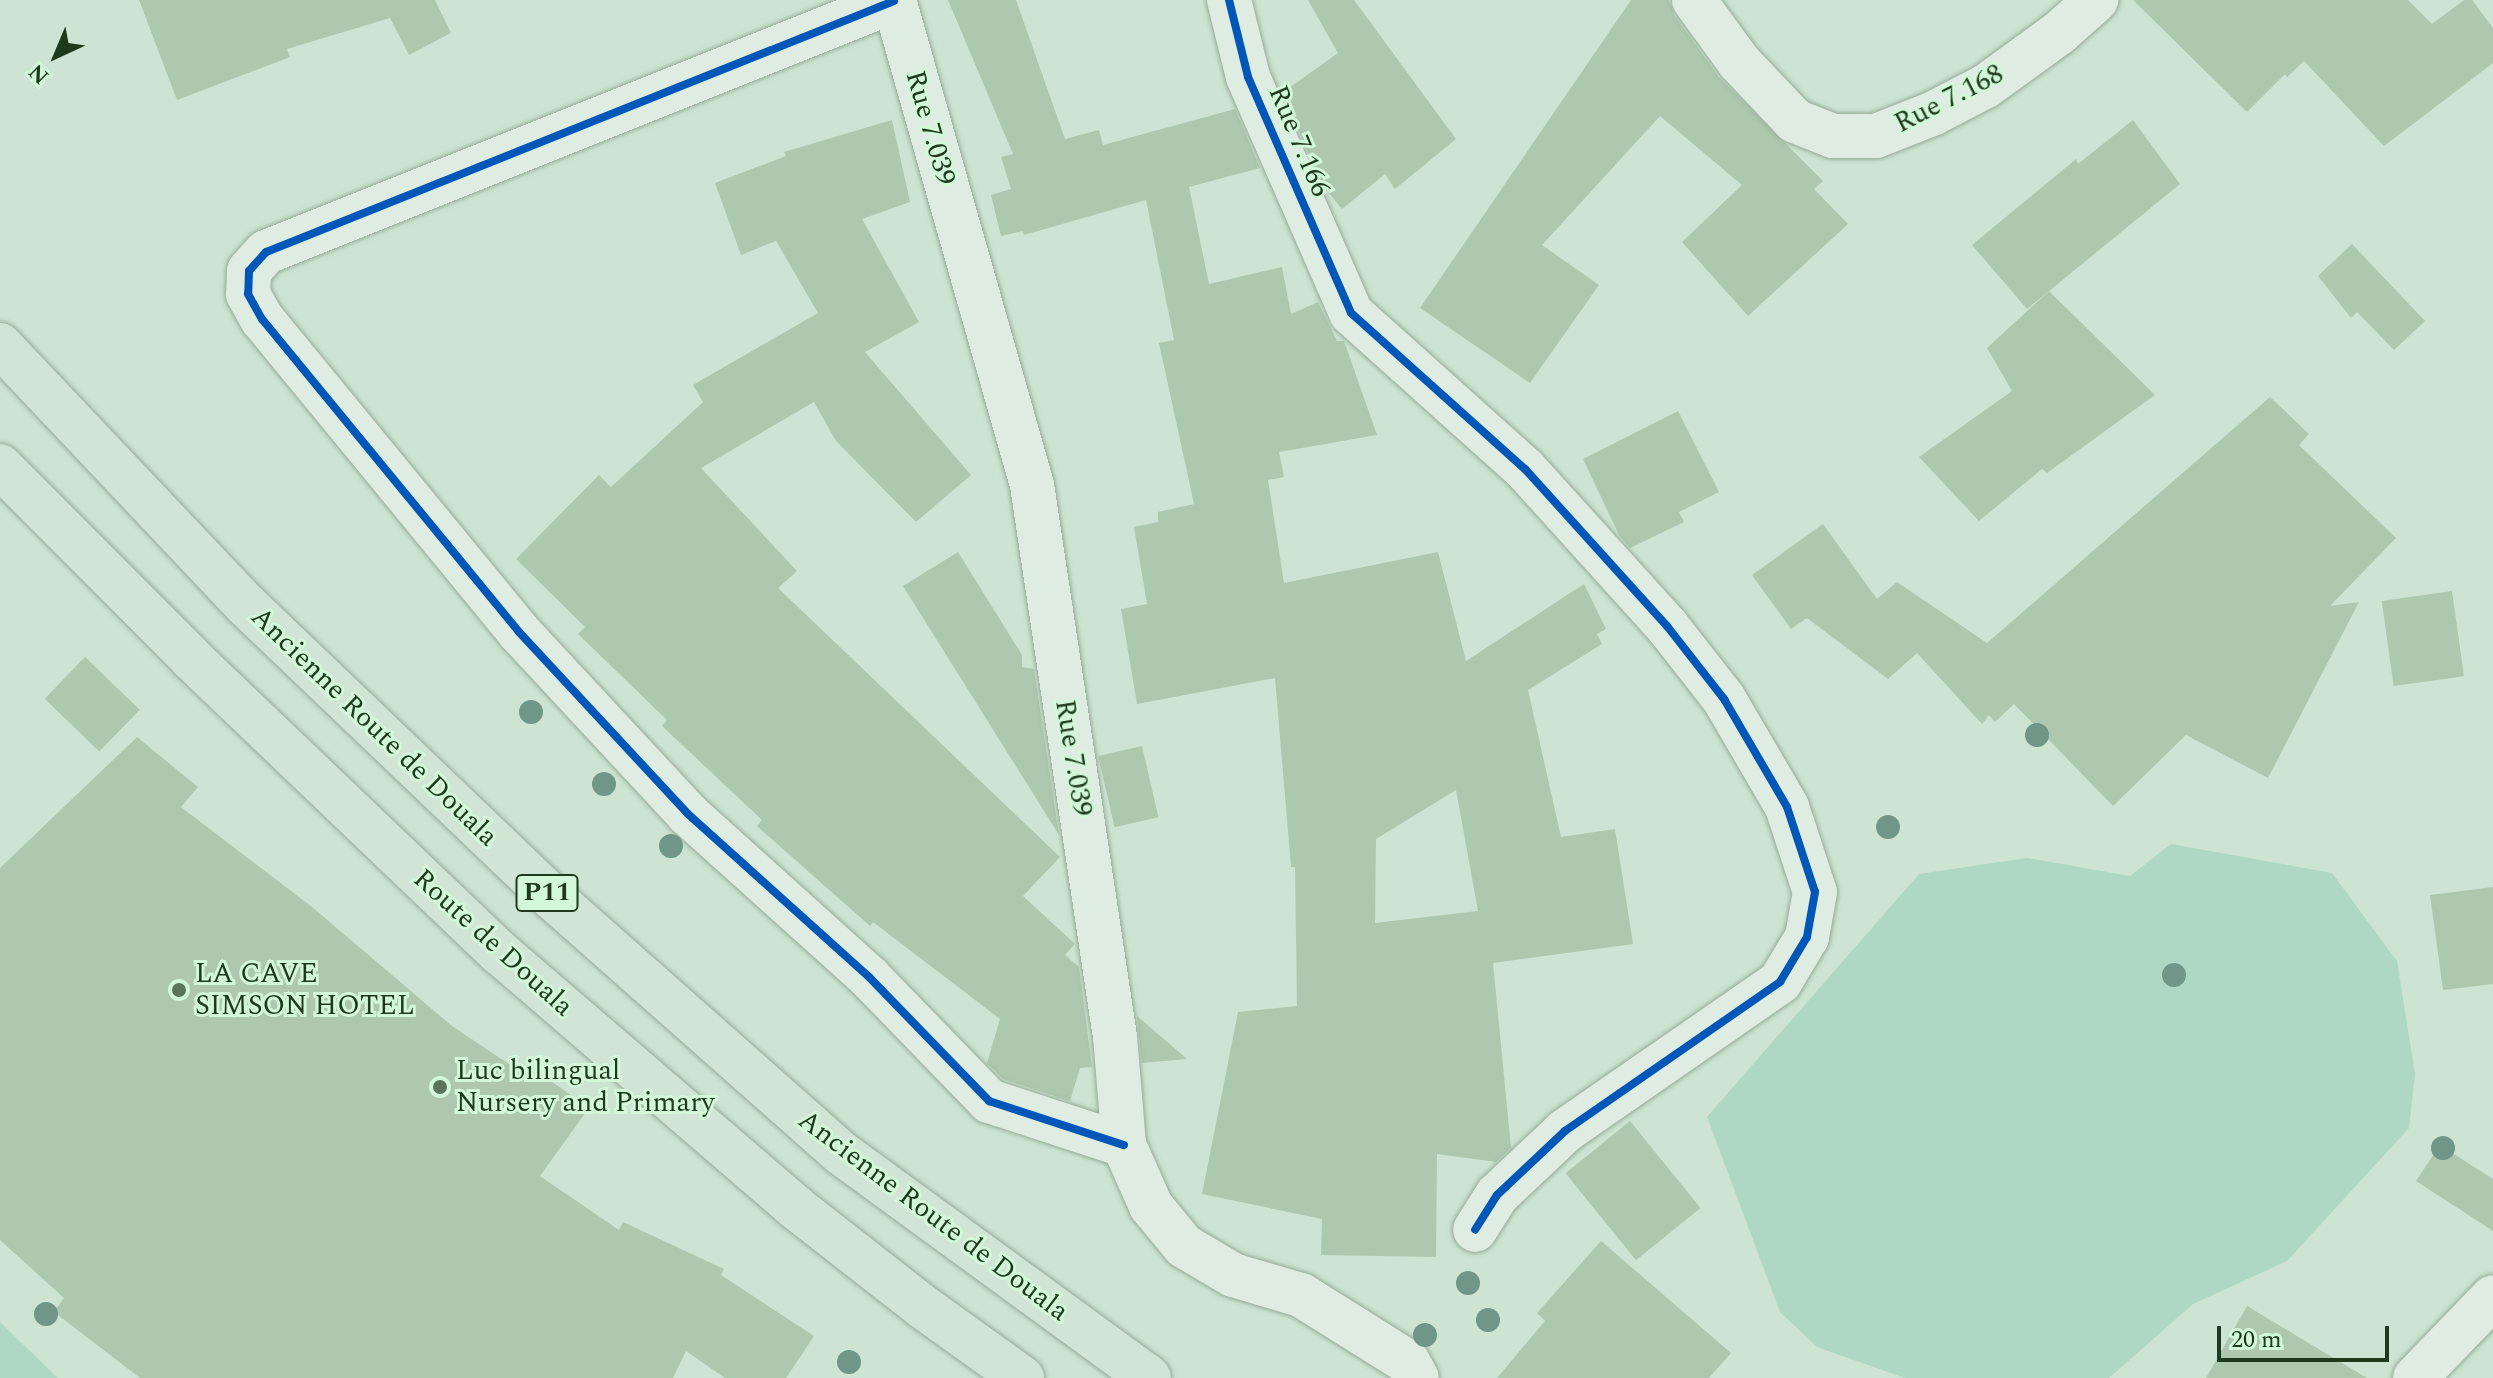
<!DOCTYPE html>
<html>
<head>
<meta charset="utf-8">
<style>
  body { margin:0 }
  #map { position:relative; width:2493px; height:1378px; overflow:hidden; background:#cce4d1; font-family:Spectral,serif }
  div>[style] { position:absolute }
  .green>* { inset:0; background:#aed8c3 }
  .building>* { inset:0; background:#aec8af; transform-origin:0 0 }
  .roads { filter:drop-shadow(0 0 2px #96aa98) drop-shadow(0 0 2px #96aa98) }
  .minor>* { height:44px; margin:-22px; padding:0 22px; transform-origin:22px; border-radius:22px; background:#dfece1 }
  .major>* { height:44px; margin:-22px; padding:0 22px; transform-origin:22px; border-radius:22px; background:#d0e5d4 }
  .cycleway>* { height:8px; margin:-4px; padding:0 4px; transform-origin:4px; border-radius:4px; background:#0057b8 }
  .trees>* { width:24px; height:24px; margin:-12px; border-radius:50%; background:#6f9686 }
  .dots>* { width:22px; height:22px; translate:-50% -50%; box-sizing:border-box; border:4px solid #d2f7d9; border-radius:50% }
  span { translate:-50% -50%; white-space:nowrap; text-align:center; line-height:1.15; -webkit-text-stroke:6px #d2f7d9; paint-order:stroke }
  .shield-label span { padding:2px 6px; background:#d2f7d9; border:2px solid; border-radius:6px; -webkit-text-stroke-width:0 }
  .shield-label { font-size:26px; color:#1e391d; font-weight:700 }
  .street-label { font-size:28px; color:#1e391d }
  .poi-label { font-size:28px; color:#1e391d }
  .left { translate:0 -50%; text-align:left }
  .north { position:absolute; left:16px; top:16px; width:80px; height:80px; -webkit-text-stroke:6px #d2f7d9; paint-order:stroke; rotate:224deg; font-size:22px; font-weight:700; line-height:32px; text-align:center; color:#1e391d }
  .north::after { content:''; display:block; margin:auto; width:28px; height:36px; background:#1e391d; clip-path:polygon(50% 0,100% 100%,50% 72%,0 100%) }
  .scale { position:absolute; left:2217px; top:1326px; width:172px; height:36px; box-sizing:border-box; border:4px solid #1e391d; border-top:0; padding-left:10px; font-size:24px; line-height:28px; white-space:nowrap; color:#1e391d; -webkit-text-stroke:6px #d2f7d9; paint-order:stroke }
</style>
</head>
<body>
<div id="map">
  <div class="green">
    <i style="clip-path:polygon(2171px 844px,2332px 873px,2397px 961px,2415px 1074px,2409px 1128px,2287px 1261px,2193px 1304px,2109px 1378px,1905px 1378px,1817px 1347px,1780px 1312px,1707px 1117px,1919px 874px,2027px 858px,2130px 876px)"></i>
    <i style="clip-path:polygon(0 1322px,58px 1378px,0 1378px)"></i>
  </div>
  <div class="building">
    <i style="clip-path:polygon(139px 0,435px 0,451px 33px,409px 55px,390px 18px,287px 49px,290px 57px,177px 100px)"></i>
    <i style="clip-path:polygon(evenodd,948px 0,1016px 0,1065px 139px,1099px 130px,1103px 145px,1235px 109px,1260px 168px,1189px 187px,1209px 284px,1282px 267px,1291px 314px,1318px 302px,1337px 341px,1344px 341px,1377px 435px,1279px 452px,1284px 477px,1268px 480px,1284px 583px,1438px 552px,1466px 661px,1584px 584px,1606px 629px,1597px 634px,1602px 644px,1528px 690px,1561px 837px,1615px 829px,1633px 944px,1493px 963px,1511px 1148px,1496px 1162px,1437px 1154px,1436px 1257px,1321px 1255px,1322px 1219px,1202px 1194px,1238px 1012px,1297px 1006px,1295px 867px,1291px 867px,1275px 678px,1137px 704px,1121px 609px,1147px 604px,1134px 527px,1158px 522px,1158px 512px,1194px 504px,1159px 343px,1174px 340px,1146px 200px,1024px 235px,1023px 231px,1001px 236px,991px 195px,1011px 189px,1001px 157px,1013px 154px,948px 0,1456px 790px,1478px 911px,1375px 923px,1376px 839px,1456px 790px)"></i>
    <i style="clip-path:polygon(1308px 0,1354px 0,1456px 139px,1395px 189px,1385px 174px,1342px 209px,1323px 186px,1282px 93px,1338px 53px)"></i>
    <i style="clip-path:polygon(1631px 0,1669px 0,1674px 15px,1719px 77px,1823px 181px,1814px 189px,1848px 224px,1748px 316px,1682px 242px,1742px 185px,1660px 116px,1542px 245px,1599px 285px,1530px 383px,1420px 308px)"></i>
    <i style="clip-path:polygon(2133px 0,2408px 0,2432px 24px,2464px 0,2472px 0,2493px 28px,2493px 63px,2384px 146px,2304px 61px,2287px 77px,2285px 74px,2247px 112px)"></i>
    <i style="clip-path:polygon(892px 120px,910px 202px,862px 219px,919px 322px,865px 352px,971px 475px,916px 522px,836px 441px,814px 402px,701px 468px,797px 571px,778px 588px,1060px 857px,1023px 896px,1075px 944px,1065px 955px,1079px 967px,1092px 1067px,1080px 1068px,1070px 1101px,1003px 1079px,987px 1063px,1000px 1019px,873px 922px,870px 926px,757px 826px,762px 820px,662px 726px,667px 720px,578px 634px,585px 627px,516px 559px,599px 475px,611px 487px,703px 402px,693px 385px,818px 313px,776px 241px,741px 255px,715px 183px,786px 156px,784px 152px)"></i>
    <i style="clip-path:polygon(2133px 120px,2180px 184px,2027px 309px,1972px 245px,2076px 159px,2078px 164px)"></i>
    <i style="clip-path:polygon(2352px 244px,2425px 321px,2394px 350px,2357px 312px,2351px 318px,2318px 276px)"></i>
    <i style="clip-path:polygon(2049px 291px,2155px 395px,2047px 473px,2042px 469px,1979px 521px,1919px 457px,2012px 391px,1987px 348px)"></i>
    <i style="clip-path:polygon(2270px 397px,2309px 434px,2299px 445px,2396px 538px,2330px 606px,2359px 602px,2268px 778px,2186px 735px,2113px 806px,2014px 704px,1995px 722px,1989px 715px,1982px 724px,1917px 653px,1888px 679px,1807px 618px,1791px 629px,1752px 575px,1823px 524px,1877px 599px,1897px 582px,1987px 643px)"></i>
    <i style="clip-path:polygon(1678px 411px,1719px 492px,1679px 512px,1684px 522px,1630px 548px,1619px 535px,1583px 459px)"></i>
    <i style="clip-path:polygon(958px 552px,1022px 655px,1022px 667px,1034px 669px,1059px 835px,903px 586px)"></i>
    <i style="left:2452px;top:591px;width:86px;height:71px;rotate:82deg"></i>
    <i style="left:85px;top:657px;width:76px;height:58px;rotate:44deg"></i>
    <i style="clip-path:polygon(137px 737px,198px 787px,181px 807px,312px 907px,452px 1026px,524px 1074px,530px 1066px,589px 1108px,540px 1176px,619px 1230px,623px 1222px,724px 1269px,721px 1275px,814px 1336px,786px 1378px,725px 1378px,686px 1351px,673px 1378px,140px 1378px,54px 1312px,64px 1298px,0 1240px,0 868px)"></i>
    <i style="left:1142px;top:746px;width:73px;height:45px;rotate:77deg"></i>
    <i style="clip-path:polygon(2493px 887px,2493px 984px,2443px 990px,2430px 895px)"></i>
    <i style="clip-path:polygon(1137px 1016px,1187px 1059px,1142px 1063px)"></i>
    <i style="left:1630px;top:1121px;width:112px;height:83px;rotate:51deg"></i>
    <i style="clip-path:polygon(2440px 1145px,2493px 1179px,2493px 1231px,2416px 1181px)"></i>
    <i style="clip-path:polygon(1601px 1241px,1731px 1353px,1709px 1378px,1497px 1378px,1545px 1321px,1537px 1313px)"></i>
    <i style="clip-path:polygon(2247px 1306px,2367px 1378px,2206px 1378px)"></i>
  </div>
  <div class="roads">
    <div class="minor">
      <i style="left:894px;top:0;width:504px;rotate:74.12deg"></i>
      <i style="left:1032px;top:485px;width:558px;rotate:81.45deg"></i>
      <i style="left:1115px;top:1037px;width:108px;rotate:85.2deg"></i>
      <i style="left:1124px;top:1145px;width:67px;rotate:66.1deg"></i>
      <i style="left:1151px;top:1206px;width:52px;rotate:50.5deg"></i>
      <i style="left:1184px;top:1246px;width:57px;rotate:30.6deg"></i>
      <i style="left:1233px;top:1275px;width:71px;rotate:16.4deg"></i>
      <i style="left:1301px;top:1295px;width:126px;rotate:32.1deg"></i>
      <i style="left:1408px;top:1362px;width:18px;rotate:61deg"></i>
      <i style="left:1229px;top:0;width:79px;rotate:76.1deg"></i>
      <i style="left:1248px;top:77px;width:257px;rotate:66.4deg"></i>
      <i style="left:1351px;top:313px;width:234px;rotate:41.9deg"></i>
      <i style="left:1525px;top:469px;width:212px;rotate:47.9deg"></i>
      <i style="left:1667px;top:626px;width:93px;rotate:52deg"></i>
      <i style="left:1724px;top:699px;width:125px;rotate:59.7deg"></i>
      <i style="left:1787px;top:807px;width:89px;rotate:71.8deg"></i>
      <i style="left:1815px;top:892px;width:46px;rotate:100.1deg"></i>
      <i style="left:1807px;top:937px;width:52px;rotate:121deg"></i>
      <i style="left:1780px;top:982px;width:262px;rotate:145.3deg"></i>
      <i style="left:1565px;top:1131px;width:93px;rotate:136.7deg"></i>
      <i style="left:1497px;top:1195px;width:41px;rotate:122.2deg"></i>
      <i style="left:1694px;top:0;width:77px;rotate:54deg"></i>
      <i style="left:1739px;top:62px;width:81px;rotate:46.5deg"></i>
      <i style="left:1795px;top:121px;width:41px;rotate:21.5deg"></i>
      <i style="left:1833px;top:136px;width:43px"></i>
      <i style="left:1876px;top:136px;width:60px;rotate:-21.4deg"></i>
      <i style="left:1932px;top:114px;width:61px;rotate:-27.4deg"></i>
      <i style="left:1986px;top:86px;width:90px;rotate:-36deg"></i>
      <i style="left:2059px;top:33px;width:50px;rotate:-41.7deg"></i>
      <i style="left:894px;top:1px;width:676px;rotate:158.21deg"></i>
      <i style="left:266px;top:252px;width:25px;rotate:132deg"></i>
      <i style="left:249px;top:271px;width:23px;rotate:92deg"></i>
      <i style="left:248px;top:294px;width:29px;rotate:61deg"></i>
      <i style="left:262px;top:319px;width:405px;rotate:50.6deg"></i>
      <i style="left:519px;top:632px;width:248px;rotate:47.1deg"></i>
      <i style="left:688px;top:814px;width:244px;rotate:42deg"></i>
      <i style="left:869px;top:977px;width:173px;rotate:45.9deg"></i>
      <i style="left:989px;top:1101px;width:142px;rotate:18.1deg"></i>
      <i style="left:2415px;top:1378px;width:112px;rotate:-46.1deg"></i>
    </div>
    <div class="major">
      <i style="left:0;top:345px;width:357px;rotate:46.6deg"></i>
      <i style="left:245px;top:604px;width:427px;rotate:43.7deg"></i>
      <i style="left:554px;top:899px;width:383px;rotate:41.5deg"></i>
      <i style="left:841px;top:1153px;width:381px;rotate:36.1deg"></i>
      <i style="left:0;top:466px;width:272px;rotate:45.1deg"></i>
      <i style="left:192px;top:659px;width:426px;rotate:43.7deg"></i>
      <i style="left:500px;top:953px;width:389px;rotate:40.7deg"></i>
      <i style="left:795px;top:1207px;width:162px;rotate:38deg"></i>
      <i style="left:923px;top:1307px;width:122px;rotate:35.6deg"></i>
    </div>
  </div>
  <div class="cycleway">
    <i style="left:1229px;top:0;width:79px;rotate:76.1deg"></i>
    <i style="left:1248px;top:77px;width:257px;rotate:66.4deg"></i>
    <i style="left:1351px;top:313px;width:234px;rotate:41.9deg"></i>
    <i style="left:1525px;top:469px;width:212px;rotate:47.9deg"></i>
    <i style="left:1667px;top:626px;width:93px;rotate:52deg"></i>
    <i style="left:1724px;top:699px;width:125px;rotate:59.7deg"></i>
    <i style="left:1787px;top:807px;width:89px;rotate:71.8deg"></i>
    <i style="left:1815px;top:892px;width:46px;rotate:100.1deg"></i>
    <i style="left:1807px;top:937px;width:52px;rotate:121deg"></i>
    <i style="left:1780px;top:982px;width:262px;rotate:145.3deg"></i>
    <i style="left:1565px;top:1131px;width:93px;rotate:136.7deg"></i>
    <i style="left:1497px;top:1195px;width:41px;rotate:122.2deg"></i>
    <i style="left:894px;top:1px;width:676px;rotate:158.21deg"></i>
    <i style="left:266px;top:252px;width:25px;rotate:132deg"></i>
    <i style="left:249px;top:271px;width:23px;rotate:92deg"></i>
    <i style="left:248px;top:294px;width:29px;rotate:61deg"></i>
    <i style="left:262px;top:319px;width:405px;rotate:50.6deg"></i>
    <i style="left:519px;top:632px;width:248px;rotate:47.1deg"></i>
    <i style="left:688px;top:814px;width:244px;rotate:42deg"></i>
    <i style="left:869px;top:977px;width:173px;rotate:45.9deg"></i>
    <i style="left:989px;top:1101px;width:142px;rotate:18.1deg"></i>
  </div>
  <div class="trees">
    <i style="left:531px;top:712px"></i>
    <i style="left:2037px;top:735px"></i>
    <i style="left:604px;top:784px"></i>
    <i style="left:1888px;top:827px"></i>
    <i style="left:671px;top:846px"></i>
    <i style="left:2174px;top:975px"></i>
    <i style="left:2443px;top:1148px"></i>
    <i style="left:1468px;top:1283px"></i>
    <i style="left:46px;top:1314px"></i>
    <i style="left:1488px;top:1320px"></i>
    <i style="left:1425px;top:1335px"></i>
    <i style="left:849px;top:1362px"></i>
  </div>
  <div class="dots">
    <i style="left:179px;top:990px;background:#5b755c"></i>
    <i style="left:440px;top:1087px;background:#5b755c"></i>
  </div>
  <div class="shield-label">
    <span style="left:547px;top:893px">P11</span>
  </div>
  <div class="street-label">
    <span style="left:1949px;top:99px;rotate:-27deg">Rue 7.168</span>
    <span style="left:930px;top:128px;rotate:74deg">Rue 7.039</span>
    <span style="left:1299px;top:141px;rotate:67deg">Rue 7.166</span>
    <span style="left:374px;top:727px;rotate:44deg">Ancienne Route de Douala</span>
    <span style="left:1073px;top:758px;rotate:81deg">Rue 7.039</span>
    <span style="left:493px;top:943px;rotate:42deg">Route de Douala</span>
    <span style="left:933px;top:1216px;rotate:37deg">Ancienne Route de Douala</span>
  </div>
  <div class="poi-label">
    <span class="left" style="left:195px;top:990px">LA CAVE<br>SIMSON HOTEL</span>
    <span class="left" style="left:456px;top:1087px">Luc bilingual<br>Nursery and Primary</span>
  </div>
  <div class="north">N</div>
  <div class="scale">20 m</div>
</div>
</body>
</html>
